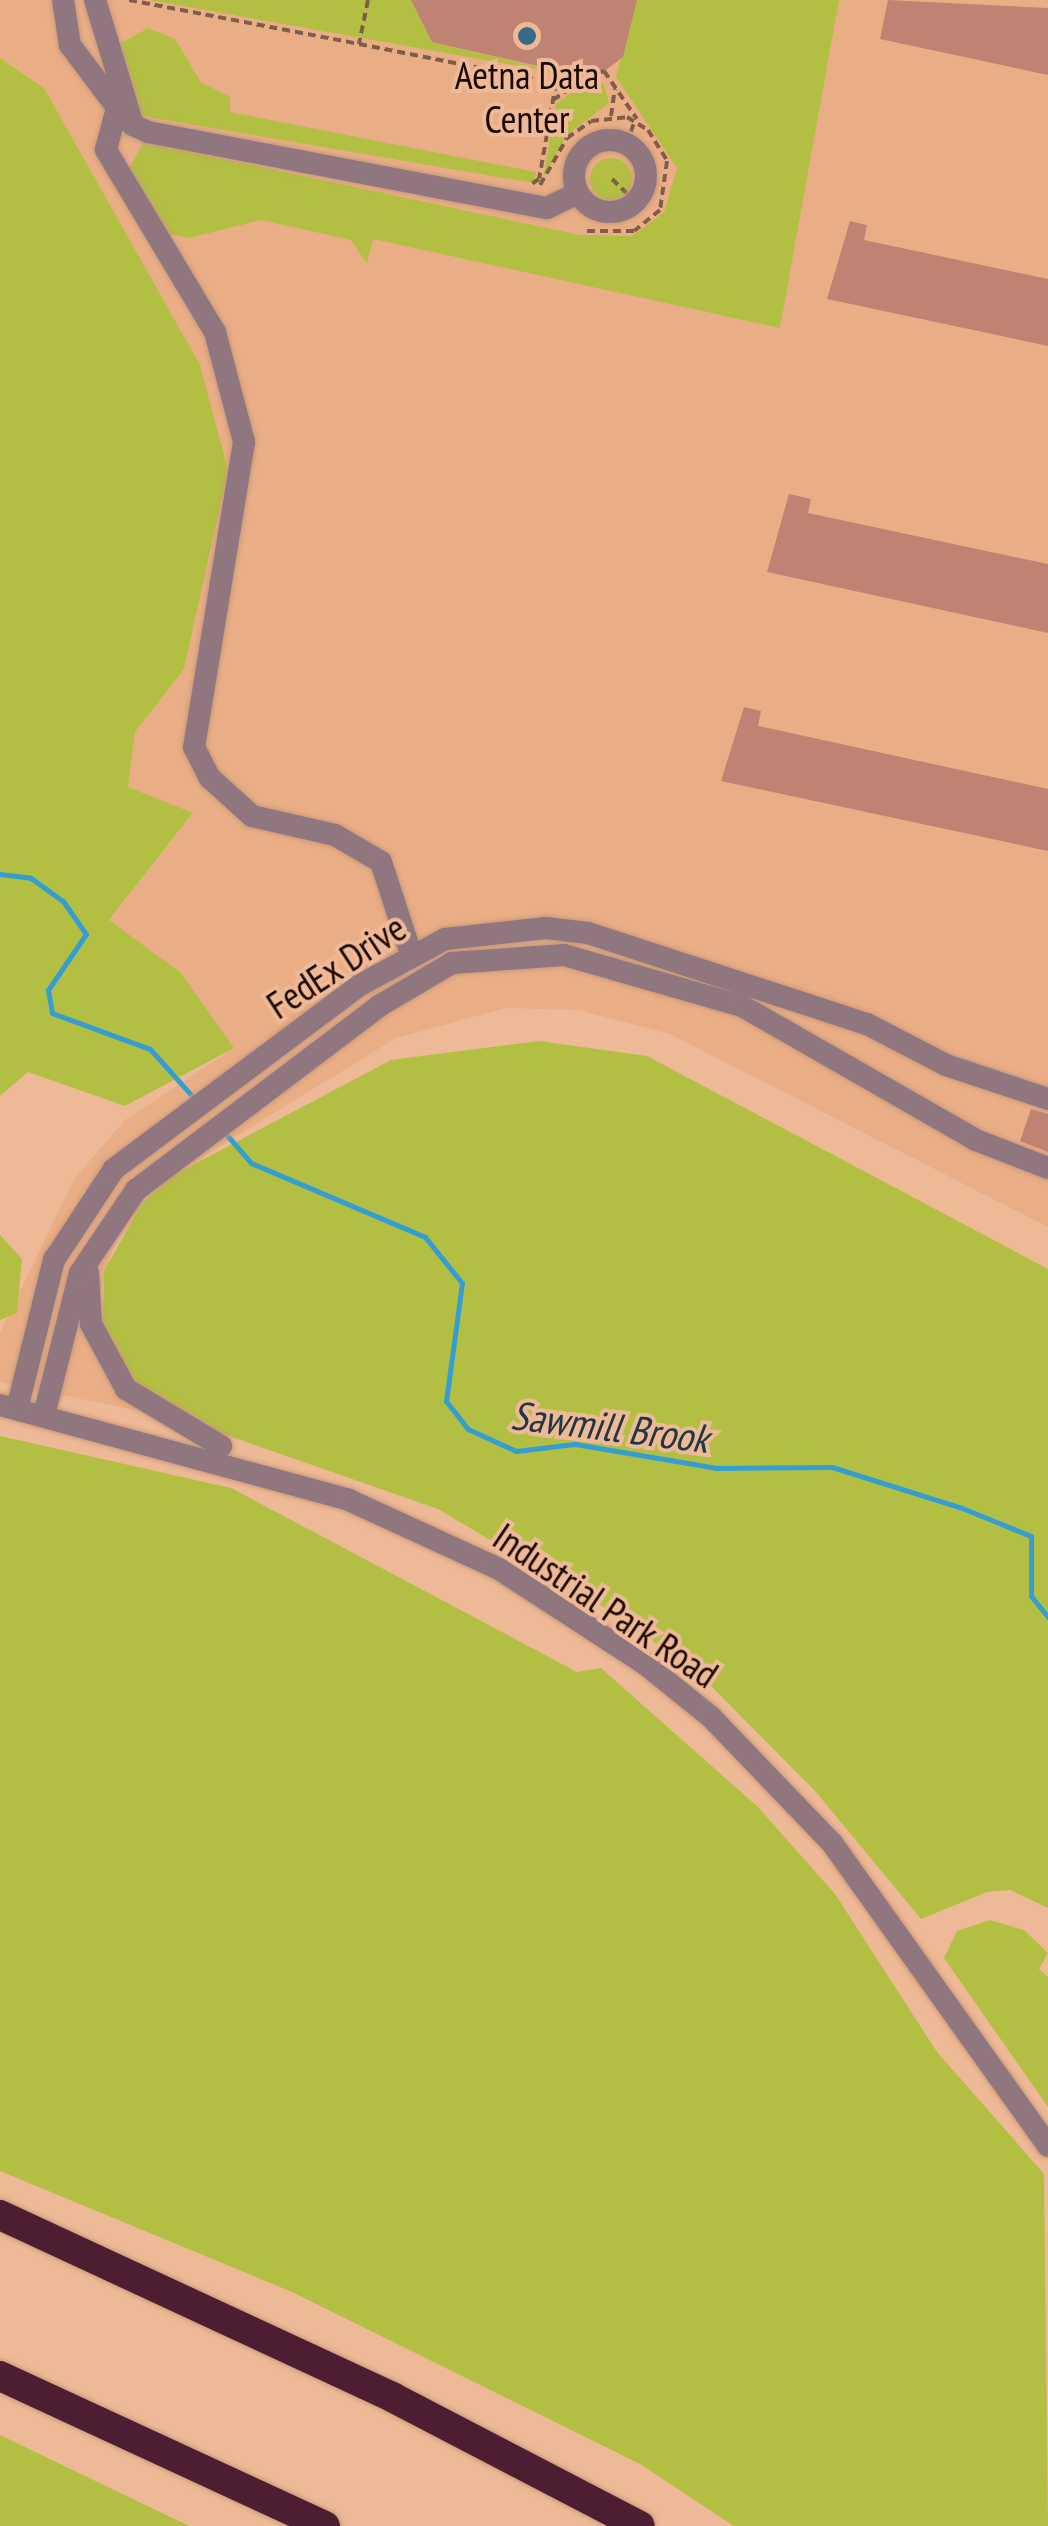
<!DOCTYPE html>
<html>
<head>
<meta charset="utf-8">
<style>
  body { margin:0 }
  #map { position:relative; width:1048px; height:2526px; overflow:hidden; background:#eeb996; font-family:"PT Sans Narrow",sans-serif }
  div>[style] { position:absolute }
  .built>* { inset:0; background:#eaae86 }
  .green>* { inset:0; background:#b3bf42 }
  .round { border-radius:50% }
  .stream>* { height:5px; margin:-2.5px; padding:0 2.5px; transform-origin:2.5px; border-radius:2.5px; background:#349ed2 }
  .building>* { inset:0; background:#bf8374 }
  .path>* { height:4px; margin-top:-2px; transform-origin:0; background:repeating-linear-gradient(90deg,#805d49 0 8px,transparent 0 13px) }
  .roads { filter:drop-shadow(0 0 2px #c8997b) drop-shadow(0 0 2px #c8997b) }
  .minor>* { height:22px; margin:-11px; padding:0 11px; transform-origin:11px; border-radius:11px; background:#90767f }
  .minor>.ring { margin:-11px; padding:0; box-sizing:content-box; background:none; border:22px solid #90767f; border-radius:50% }
  .highway>* { height:30px; margin:-15px; padding:0 15px; transform-origin:15px; border-radius:15px; background:#4d1d32 }
  .dots>* { width:28px; height:28px; translate:-50% -50%; box-sizing:border-box; border:5px solid #eeb996; border-radius:50% }
  span { translate:-50% -50%; white-space:nowrap; text-align:center; line-height:1.15; -webkit-text-stroke:8px #eeb996; paint-order:stroke }
  .poi-label { font-size:38px; color:#190700 }
  .street-label { font-size:38px; color:#190700 }
  .water-label { font-size:40px; color:#203744; font-style:italic }
</style>
</head>
<body>
<div id="map">
  <div class="built">
    <i style="clip-path:polygon(0 0,1048px 0,1048px 1227px,670px 1034px,578px 1010px,506px 1008px,396px 1038px,172px 1176px,114px 1244px,99px 1296px,186px 1421px,0 1382px,0 1333px,74px 1179px,125px 1120px,234px 1048px,181px 974px,109px 921px,193px 814px,128px 788px,135px 732px,184px 669px,44px 88px,0 58px)"></i>
  </div>
  <div class="green">
    <i style="clip-path:polygon(149px 0,411px 0,432px 42px,580px 77px)"></i>
    <i style="clip-path:polygon(637px 0,839px 0,780px 328px,373px 239px,367px 264px,351px 240px,261px 220px,189px 238px,168px 234px,129px 168px,144px 142px,580px 235px,632px 236px,664px 212px,677px 168px,616px 77px)"></i>
    <i style="clip-path:polygon(148px 28px,175px 39px,201px 82px,230px 97px,230px 112px,536px 172px,534px 183px,136px 115px,120px 44px)"></i>
    <i style="clip-path:polygon(0 58px,44px 88px,200px 365px,228px 470px,184px 669px,135px 732px,128px 787px,193px 813px,109px 920px,181px 973px,234px 1048px,125px 1106px,28px 1072px,0 1096px)"></i>
    <i style="clip-path:polygon(587px 81px,604px 84px,609px 103px,567px 135px,543px 179px,556px 104px)"></i>
    <i class="round" style="left:590px;top:158px;width:42px;height:42px"></i>
    <i style="clip-path:polygon(539px 1041px,647px 1056px,1048px 1269px,1048px 1908px,1010px 1890px,987px 1892px,921px 1919px,816px 1792px,710px 1685px,625px 1620px,438px 1509px,186px 1421px,127px 1380px,103px 1331px,104px 1271px,142px 1204px,172px 1176px,391px 1060px)"></i>
    <i style="clip-path:polygon(0 1235px,22px 1259px,17px 1313px,0 1320px)"></i>
    <i style="clip-path:polygon(0 1436px,231px 1488px,577px 1672px,601px 1668px,759px 1808px,835px 1894px,937px 2052px,1044px 2174px,1048px 2526px,734px 2526px,640px 2464px,292px 2292px,0 2171px)"></i>
    <i style="clip-path:polygon(990px 1920px,1024px 1930px,1048px 1953px,1039px 1969px,1048px 1977px,1048px 2107px,944px 1958px,957px 1931px)"></i>
    <i style="clip-path:polygon(0 2435px,189px 2526px,0 2526px)"></i>
  </div>
  <div class="stream">
    <i style="left:0;top:874px;width:31px;rotate:7deg"></i>
    <i style="left:31px;top:878px;width:39px;rotate:36deg"></i>
    <i style="left:63px;top:901px;width:40px;rotate:55.1deg"></i>
    <i style="left:86px;top:934px;width:68px;rotate:124.2deg"></i>
    <i style="left:48px;top:990px;width:23px;rotate:80deg"></i>
    <i style="left:52px;top:1013px;width:104px;rotate:20.2deg"></i>
    <i style="left:150px;top:1049px;width:66px;rotate:48.1deg"></i>
    <i style="left:225px;top:1133px;width:40px;rotate:49deg"></i>
    <i style="left:251px;top:1163px;width:189px;rotate:23deg"></i>
    <i style="left:425px;top:1237px;width:59px;rotate:51.2deg"></i>
    <i style="left:462px;top:1283px;width:119px;rotate:97.7deg"></i>
    <i style="left:446px;top:1401px;width:36px;rotate:52deg"></i>
    <i style="left:468px;top:1429px;width:53px;rotate:24.6deg"></i>
    <i style="left:516px;top:1451px;width:59px;rotate:-6.8deg"></i>
    <i style="left:575px;top:1444px;width:144px;rotate:9.6deg"></i>
    <i style="left:717px;top:1468px;width:115px;rotate:-0.5deg"></i>
    <i style="left:832px;top:1467px;width:136px;rotate:17.5deg"></i>
    <i style="left:962px;top:1508px;width:74px;rotate:22.1deg"></i>
    <i style="left:1031px;top:1536px;width:60px;rotate:90deg"></i>
    <i style="left:1031px;top:1596px;width:27px;rotate:51deg"></i>
  </div>
  <div class="building">
    <i style="clip-path:polygon(411px 0,637px 0,623px 57px,594px 79px,432px 42px)"></i>
    <i style="clip-path:polygon(888px 0,1048px 8px,1048px 75px,880px 39px)"></i>
    <i style="clip-path:polygon(850px 221px,867px 225px,864px 240px,1048px 279px,1048px 346px,827px 299px)"></i>
    <i style="clip-path:polygon(789px 494px,811px 499px,808px 513px,1048px 564px,1048px 633px,767px 572px)"></i>
    <i style="clip-path:polygon(744px 707px,761px 711px,758px 726px,1048px 789px,1048px 851px,721px 781px)"></i>
    <i style="clip-path:polygon(1031px 1109px,1048px 1114px,1048px 1152px,1020px 1141px)"></i>
  </div>
  <div class="path">
    <i style="left:129px;top:0;width:234px;rotate:10.8deg"></i>
    <i style="left:368px;top:0;width:45px;rotate:101.6deg"></i>
    <i style="left:359px;top:44px;width:201px;rotate:11.2deg"></i>
    <i style="left:556px;top:83px;width:97px;rotate:100deg"></i>
    <i style="left:539px;top:179px;width:11px;rotate:146deg"></i>
    <i style="left:556px;top:83px;width:18px;rotate:9deg"></i>
    <i style="left:574px;top:86px;width:34px;rotate:-27deg"></i>
    <i style="left:604px;top:71px;width:58px;rotate:55.5deg"></i>
    <i style="left:553px;top:100px;width:25px;rotate:-34deg"></i>
    <i style="left:611px;top:116px;width:27px;rotate:-82deg"></i>
    <i style="left:626px;top:144px;width:25px;rotate:-69deg"></i>
    <i style="left:612px;top:179px;width:32px;rotate:44deg"></i>
    <i style="left:540px;top:185px;width:54px;rotate:-60.1deg"></i>
    <i style="left:567px;top:138px;width:29px;rotate:-35deg"></i>
    <i style="left:591px;top:121px;width:36px;rotate:-6deg"></i>
    <i style="left:627px;top:117px;width:25px;rotate:32deg"></i>
    <i style="left:648px;top:130px;width:36px;rotate:58deg"></i>
    <i style="left:667px;top:161px;width:49px;rotate:98.1deg"></i>
    <i style="left:660px;top:210px;width:33px;rotate:141deg"></i>
    <i style="left:634px;top:231px;width:51px;rotate:180deg"></i>
  </div>
  <div class="roads">
    <div class="minor">
      <i style="left:63px;top:0;width:46px;rotate:81.2deg"></i>
      <i style="left:70px;top:45px;width:95px;rotate:53.1deg"></i>
      <i style="left:95px;top:0;width:131px;rotate:73.1deg"></i>
      <i style="left:133px;top:125px;width:17px;rotate:25deg"></i>
      <i style="left:148px;top:132px;width:406px;rotate:10.8deg"></i>
      <i style="left:547px;top:208px;width:34px;rotate:-26deg"></i>
      <i style="left:116px;top:112px;width:39px;rotate:105deg"></i>
      <i style="left:106px;top:150px;width:212px;rotate:59.1deg"></i>
      <i style="left:215px;top:332px;width:114px;rotate:75.2deg"></i>
      <i style="left:244px;top:442px;width:309px;rotate:99.3deg"></i>
      <i style="left:194px;top:747px;width:35px;rotate:63deg"></i>
      <i style="left:210px;top:778px;width:57px;rotate:42.1deg"></i>
      <i style="left:252px;top:816px;width:85px;rotate:12.9deg"></i>
      <i style="left:335px;top:835px;width:53px;rotate:30.4deg"></i>
      <i style="left:381px;top:862px;width:97px;rotate:71.9deg"></i>
      <i class="ring" style="left:574px;top:140px;width:50px;height:50px"></i>
      <i style="left:88px;top:1273px;width:51px;rotate:86.6deg"></i>
      <i style="left:91px;top:1324px;width:74px;rotate:61.7deg"></i>
      <i style="left:126px;top:1389px;width:111px;rotate:31deg"></i>
      <i style="left:0;top:1405px;width:362px;rotate:15.2deg"></i>
      <i style="left:349px;top:1500px;width:165px;rotate:24.7deg"></i>
      <i style="left:499px;top:1569px;width:173px;rotate:33deg"></i>
      <i style="left:644px;top:1663px;width:86px;rotate:38.9deg"></i>
      <i style="left:711px;top:1717px;width:175px;rotate:46.2deg"></i>
      <i style="left:832px;top:1843px;width:372px;rotate:54.5deg"></i>
      <i style="left:17px;top:1409px;width:154px;rotate:-76.1deg"></i>
      <i style="left:54px;top:1260px;width:109px;rotate:-56.6deg"></i>
      <i style="left:114px;top:1169px;width:307px;rotate:-36.8deg"></i>
      <i style="left:360px;top:985px;width:97px;rotate:-28.4deg"></i>
      <i style="left:445px;top:939px;width:102px;rotate:-6.2deg"></i>
      <i style="left:546px;top:928px;width:42px;rotate:6.8deg"></i>
      <i style="left:588px;top:933px;width:293px;rotate:18.1deg"></i>
      <i style="left:867px;top:1024px;width:89px;rotate:27.4deg"></i>
      <i style="left:946px;top:1065px;width:108px;rotate:18.4deg"></i>
      <i style="left:44px;top:1415px;width:146px;rotate:-75.8deg"></i>
      <i style="left:80px;top:1273px;width:100px;rotate:-56deg"></i>
      <i style="left:136px;top:1190px;width:305px;rotate:-37.1deg"></i>
      <i style="left:379px;top:1006px;width:85px;rotate:-30.5deg"></i>
      <i style="left:452px;top:963px;width:112px;rotate:-4.1deg"></i>
      <i style="left:564px;top:955px;width:185px;rotate:16deg"></i>
      <i style="left:742px;top:1006px;width:270px;rotate:29.8deg"></i>
      <i style="left:976px;top:1140px;width:77px;rotate:21.3deg"></i>
    </div>
    <div class="highway">
      <i style="left:0;top:2215px;width:434px;rotate:24.9deg"></i>
      <i style="left:394px;top:2398px;width:277px;rotate:27.5deg"></i>
      <i style="left:0;top:2376px;width:358px;rotate:24.8deg"></i>
    </div>
  </div>
  <div class="dots">
    <i style="left:527px;top:36px;background:#366a86"></i>
  </div>
  <div class="poi-label">
    <span style="left:527px;top:97px">Aetna Data<br>Center</span>
  </div>
  <div class="street-label">
    <span style="left:336px;top:966px;rotate:-33deg">FedEx Drive</span>
    <span style="left:606px;top:1605px;rotate:34deg">Industrial Park Road</span>
  </div>
  <div class="water-label">
    <span style="left:610px;top:1426px;rotate:7deg">Sawmill Brook</span>
  </div>
</div>
</body>
</html>
